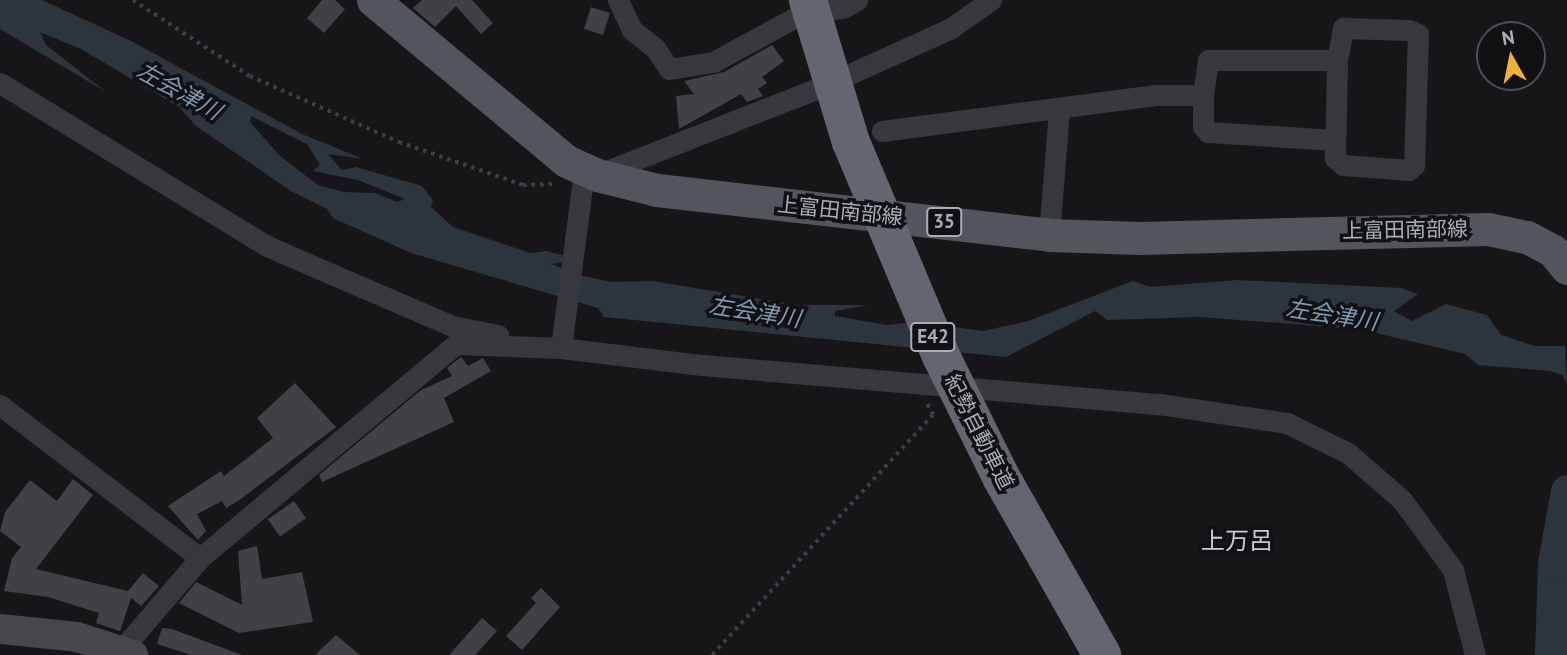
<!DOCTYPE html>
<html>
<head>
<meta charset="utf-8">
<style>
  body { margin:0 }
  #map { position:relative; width:1567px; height:655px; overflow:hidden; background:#161618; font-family:"PT Sans","Noto Sans JP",sans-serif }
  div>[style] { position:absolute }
  .water>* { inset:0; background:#2c353c }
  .river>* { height:33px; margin:-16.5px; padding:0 16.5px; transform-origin:16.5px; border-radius:16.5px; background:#2c353c }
  .building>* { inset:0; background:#404145; transform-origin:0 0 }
  .path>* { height:3.5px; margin-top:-1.75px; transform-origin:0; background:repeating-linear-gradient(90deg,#3d3f44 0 3.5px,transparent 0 8.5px) }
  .minor>* { height:21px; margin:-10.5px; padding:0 10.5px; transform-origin:10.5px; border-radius:10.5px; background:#37383d }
  .secondary>* { height:30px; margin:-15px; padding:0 15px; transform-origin:15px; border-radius:15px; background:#45474d }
  .primary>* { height:33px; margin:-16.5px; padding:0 16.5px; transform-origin:16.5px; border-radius:16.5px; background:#53555c }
  .motorway-bridge>* { height:38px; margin:-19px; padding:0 19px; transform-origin:19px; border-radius:19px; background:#63666e }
  span { translate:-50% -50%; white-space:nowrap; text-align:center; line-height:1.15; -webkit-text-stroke:7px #111113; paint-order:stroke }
  .shield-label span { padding:2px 5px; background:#111113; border:2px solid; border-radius:5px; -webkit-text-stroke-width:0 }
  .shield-label { font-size:19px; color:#a8adb8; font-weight:700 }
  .street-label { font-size:21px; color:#a8adb8 }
  .water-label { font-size:23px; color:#7f9bb3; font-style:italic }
  .quarter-label { font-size:24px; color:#c9ccd4 }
  .north { position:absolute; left:1476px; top:21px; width:70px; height:70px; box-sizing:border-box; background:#111113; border:2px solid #4d4f55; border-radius:50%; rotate:351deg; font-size:19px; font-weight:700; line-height:28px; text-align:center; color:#a8adb8 }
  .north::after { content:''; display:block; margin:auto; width:24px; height:32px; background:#f2b134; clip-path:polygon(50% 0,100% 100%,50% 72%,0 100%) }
</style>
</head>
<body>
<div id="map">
  <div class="water">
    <i style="clip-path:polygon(evenodd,0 0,42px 0,131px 41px,302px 134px,363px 159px,328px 154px,342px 170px,356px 167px,422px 186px,433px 200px,431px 207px,453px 227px,530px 253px,546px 251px,581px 260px,551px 264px,584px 276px,611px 282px,652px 281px,797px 305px,868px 305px,835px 311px,835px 316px,887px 325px,915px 322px,983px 331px,1028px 321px,1133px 281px,1150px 287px,1237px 280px,1401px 288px,1418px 294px,1394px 311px,1412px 321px,1446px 304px,1487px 315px,1501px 335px,1535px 346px,1565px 346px,1567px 384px,1562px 375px,1550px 371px,1478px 365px,1465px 354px,1359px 329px,1199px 317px,1107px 320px,1095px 311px,1006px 357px,604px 317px,598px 308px,411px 253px,333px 218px,327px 209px,291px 191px,196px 126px,179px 107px,81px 49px,40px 32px,46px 45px,106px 92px,0 29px,0 0,251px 116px,307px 144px,320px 165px,313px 171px,358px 180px,405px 199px,397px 202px,375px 193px,343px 192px,318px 185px,280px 156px,250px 122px,251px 116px)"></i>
  </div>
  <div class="river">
    <i style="left:1551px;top:655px;width:92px;rotate:-88.1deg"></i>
    <i style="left:1554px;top:563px;width:73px;rotate:-79.8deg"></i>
  </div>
  <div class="building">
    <i style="clip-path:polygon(322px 0,335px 0,345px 9px,324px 33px,307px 18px)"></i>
    <i style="clip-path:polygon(422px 0,472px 0,493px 23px,481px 34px,456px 6px,435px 27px,413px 8px)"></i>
    <i style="left:591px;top:7px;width:20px;height:23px;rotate:18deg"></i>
    <i style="clip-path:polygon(772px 45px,784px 61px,762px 77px,767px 83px,758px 89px,763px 96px,747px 102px,741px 94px,679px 129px,676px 96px,694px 94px,684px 81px,724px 72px)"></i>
    <i style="clip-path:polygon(461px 357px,468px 366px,483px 358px,491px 371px,444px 398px,454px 422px,322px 482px,319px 475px,421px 390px,452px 376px,447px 368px)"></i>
    <i style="clip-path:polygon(295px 383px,336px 427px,238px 501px,226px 508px,222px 501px,197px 514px,206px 531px,198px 540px,168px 506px,221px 471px,224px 476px,273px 438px,257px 418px)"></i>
    <i style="clip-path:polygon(73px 479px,93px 495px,36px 569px,128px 591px,143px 573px,159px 586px,141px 606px,131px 598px,120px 631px,96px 623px,99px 613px,48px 597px,4px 591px,12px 558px,21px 547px,0 531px,5px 512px,30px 480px,57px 501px)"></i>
    <i style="left:294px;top:501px;width:21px;height:32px;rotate:55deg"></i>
    <i style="clip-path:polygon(257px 546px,262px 579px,302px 572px,313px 622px,239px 633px,179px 603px,196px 582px,242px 605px,238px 551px)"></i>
    <i style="clip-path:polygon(541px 588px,560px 607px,522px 650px,506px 636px,536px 603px,531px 598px)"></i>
    <i style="clip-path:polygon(482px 618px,497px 631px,475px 655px,449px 655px)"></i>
    <i style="clip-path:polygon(162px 628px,172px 629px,242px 655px,191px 655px,157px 644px)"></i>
    <i style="clip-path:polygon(336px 635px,360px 655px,315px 655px)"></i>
  </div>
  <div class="path">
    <i style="left:133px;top:0;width:140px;rotate:33deg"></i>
    <i style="left:250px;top:76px;width:163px;rotate:23.9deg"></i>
    <i style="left:399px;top:142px;width:131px;rotate:19.1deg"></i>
    <i style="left:523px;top:185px;width:32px;rotate:-2deg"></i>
    <i style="left:712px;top:655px;width:326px;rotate:-47.4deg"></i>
    <i style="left:933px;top:415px;width:15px;rotate:-118deg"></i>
  </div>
  <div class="minor">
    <i style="left:618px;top:0;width:33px;rotate:65deg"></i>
    <i style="left:632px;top:30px;width:29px;rotate:38deg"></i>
    <i style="left:655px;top:48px;width:25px;rotate:56deg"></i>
    <i style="left:669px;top:69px;width:45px;rotate:-9deg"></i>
    <i style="left:713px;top:62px;width:94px;rotate:-28.5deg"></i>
    <i style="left:796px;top:17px;width:50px;rotate:-11.5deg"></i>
    <i style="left:845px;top:7px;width:14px;rotate:-30deg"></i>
    <i style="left:0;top:83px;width:313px;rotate:31.4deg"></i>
    <i style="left:267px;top:246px;width:202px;rotate:23.4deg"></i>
    <i style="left:452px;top:326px;width:47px;rotate:11.1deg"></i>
    <i style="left:1203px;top:95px;width:31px;rotate:90deg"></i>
    <i style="left:1203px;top:126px;width:8px;rotate:50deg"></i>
    <i style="left:1208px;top:132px;width:127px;rotate:3.6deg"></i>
    <i style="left:882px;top:131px;width:274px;rotate:-7.5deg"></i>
    <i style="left:1154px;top:95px;width:49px"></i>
    <i style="left:1203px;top:95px;width:35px;rotate:-82deg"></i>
    <i style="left:1208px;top:60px;width:129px"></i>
    <i style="left:1337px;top:60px;width:33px;rotate:-79deg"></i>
    <i style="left:1343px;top:28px;width:66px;rotate:1.7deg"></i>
    <i style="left:1409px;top:30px;width:10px;rotate:24deg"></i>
    <i style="left:1418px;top:34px;width:131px;rotate:91.7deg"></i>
    <i style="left:1414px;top:165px;width:7px;rotate:135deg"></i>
    <i style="left:1409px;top:170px;width:66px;rotate:-175.7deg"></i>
    <i style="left:1343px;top:165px;width:11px;rotate:-139deg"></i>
    <i style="left:1335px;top:158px;width:98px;rotate:-88.8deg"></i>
    <i style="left:599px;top:174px;width:236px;rotate:-21.4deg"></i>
    <i style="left:819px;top:88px;width:145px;rotate:-24.4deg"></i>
    <i style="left:951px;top:28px;width:49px;rotate:-35deg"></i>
    <i style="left:1049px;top:235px;width:125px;rotate:-85.4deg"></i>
    <i style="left:561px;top:348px;width:178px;rotate:-82.6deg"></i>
    <i style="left:0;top:405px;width:252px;rotate:37.4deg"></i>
    <i style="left:122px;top:649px;width:120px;rotate:-49.4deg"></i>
    <i style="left:200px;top:558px;width:334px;rotate:-39.9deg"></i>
    <i style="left:456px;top:344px;width:105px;rotate:2.2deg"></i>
    <i style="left:561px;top:348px;width:142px;rotate:6.9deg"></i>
    <i style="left:702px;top:365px;width:459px;rotate:4.9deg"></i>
    <i style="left:1159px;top:404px;width:129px;rotate:8.4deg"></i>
    <i style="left:1287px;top:423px;width:68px;rotate:26.2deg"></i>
    <i style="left:1348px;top:453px;width:72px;rotate:41deg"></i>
    <i style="left:1402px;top:500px;width:87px;rotate:53.9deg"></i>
    <i style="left:1453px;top:570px;width:88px;rotate:75.5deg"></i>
  </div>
  <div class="secondary">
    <i style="left:0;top:629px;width:77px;rotate:5.9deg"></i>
    <i style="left:77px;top:637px;width:59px;rotate:17.8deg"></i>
  </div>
  <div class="primary">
    <i style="left:373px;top:0;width:251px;rotate:39.8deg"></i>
    <i style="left:566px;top:161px;width:34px;rotate:24deg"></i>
    <i style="left:597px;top:175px;width:62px;rotate:14deg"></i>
    <i style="left:657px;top:190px;width:395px;rotate:6.5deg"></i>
    <i style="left:1049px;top:235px;width:91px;rotate:1.9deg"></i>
    <i style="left:1140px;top:238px;width:348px;rotate:-1.5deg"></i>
    <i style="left:1488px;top:229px;width:40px;rotate:12deg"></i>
    <i style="left:1527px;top:237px;width:30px;rotate:28deg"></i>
    <i style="left:1553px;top:251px;width:22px;rotate:51deg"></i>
  </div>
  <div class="motorway-bridge">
    <i style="left:808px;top:0;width:148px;rotate:73.2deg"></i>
    <i style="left:851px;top:142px;width:232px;rotate:67.2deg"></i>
    <i style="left:941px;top:356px;width:135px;rotate:63.6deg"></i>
    <i style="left:1001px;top:477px;width:205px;rotate:60.4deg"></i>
  </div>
  <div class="shield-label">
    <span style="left:944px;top:222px">35</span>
    <span style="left:933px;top:337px">E42</span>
  </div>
  <div class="street-label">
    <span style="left:840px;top:211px;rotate:6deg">上富田南部線</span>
    <span style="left:1405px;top:230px;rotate:-1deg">上富田南部線</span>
    <span style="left:979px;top:432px;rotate:63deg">紀勢自動車道</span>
  </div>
  <div class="water-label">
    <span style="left:179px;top:91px;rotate:29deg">左会津川</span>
    <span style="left:755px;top:312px;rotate:9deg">左会津川</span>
    <span style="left:1332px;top:315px;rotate:9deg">左会津川</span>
  </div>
  <div class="quarter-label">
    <span style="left:1237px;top:541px">上万呂</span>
  </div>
  <div class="north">N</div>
</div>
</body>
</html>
